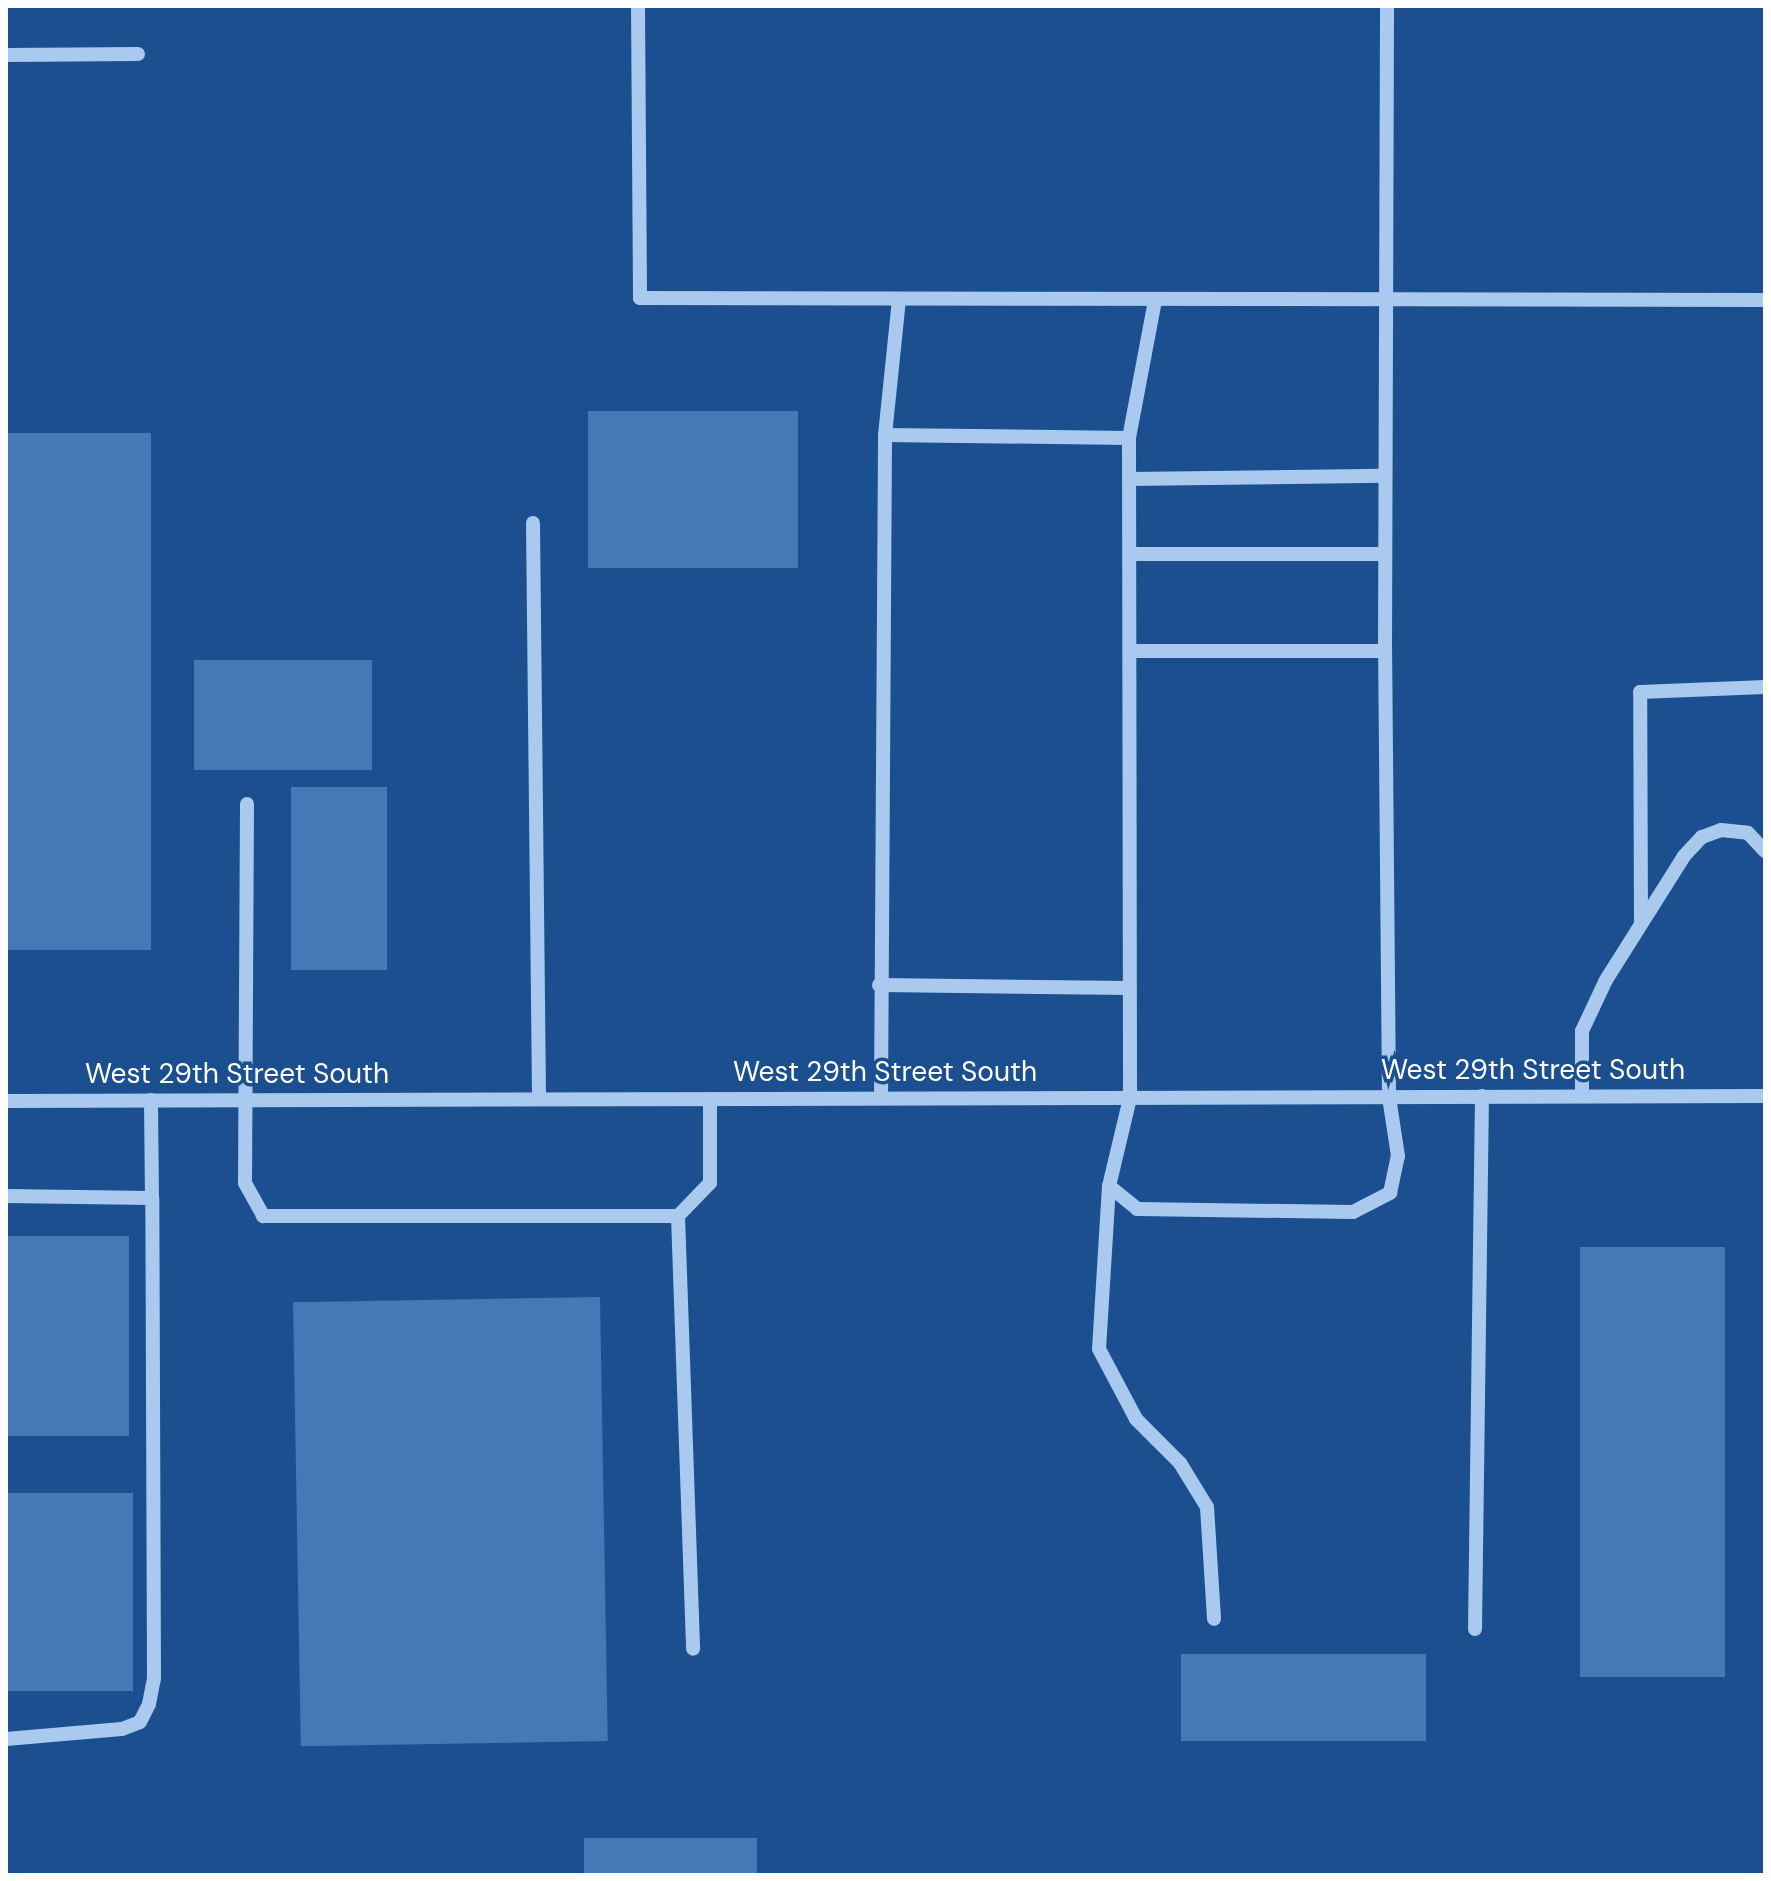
<!DOCTYPE html>
<html>
<head>
<meta charset="utf-8">
<style>
  body { margin:0 }
  #map { position:relative; width:1771px; height:1881px; overflow:hidden; background:#1b4f8f; font-family:"DM Sans",sans-serif }
  div>[style] { position:absolute }
  .building>* { inset:0; background:#4478b7; transform-origin:0 0 }
  .minor>* { height:14px; margin:-7px; padding:0 7px; transform-origin:7px; border-radius:7px; background:#a9c9ee }
  span { translate:-50% -50%; white-space:nowrap; text-align:center; line-height:1.15; -webkit-text-stroke:7px #1b4f8f; paint-order:stroke }
  .street-label { font-size:28px; color:#fff }
  .frame { position:absolute; inset:0; border:8px solid #fff; pointer-events:none }
</style>
</head>
<body>
<div id="map">
  <div class="building">
    <i style="left:588px;top:411px;width:210px;height:157px"></i>
    <i style="left:6px;top:433px;width:145px;height:517px"></i>
    <i style="left:194px;top:660px;width:178px;height:110px"></i>
    <i style="left:291px;top:787px;width:96px;height:183px"></i>
    <i style="left:129px;top:1236px;width:200px;height:123px;rotate:90deg"></i>
    <i style="left:1725px;top:1247px;width:430px;height:145px;rotate:90deg"></i>
    <i style="left:600px;top:1297px;width:444px;height:307px;rotate:89deg"></i>
    <i style="left:6px;top:1493px;width:127px;height:198px"></i>
    <i style="left:1426px;top:1654px;width:87px;height:245px;rotate:90deg"></i>
    <i style="left:757px;top:1838px;width:37px;height:173px;rotate:90deg"></i>
  </div>
  <div class="minor">
    <i style="left:638px;top:6px;width:292px;rotate:89.6deg"></i>
    <i style="left:640px;top:298px;width:1125px;rotate:0.1deg"></i>
    <i style="left:6px;top:55px;width:132px;rotate:-0.4deg"></i>
    <i style="left:885px;top:435px;width:136px;rotate:-84.1deg"></i>
    <i style="left:1129px;top:438px;width:140px;rotate:-79.3deg"></i>
    <i style="left:1129px;top:479px;width:256px;rotate:-0.7deg"></i>
    <i style="left:533px;top:523px;width:576px;rotate:89.4deg"></i>
    <i style="left:1130px;top:554px;width:255px"></i>
    <i style="left:1385px;top:651px;width:645px;rotate:-89.82deg"></i>
    <i style="left:247px;top:804px;width:379px;rotate:90.3deg"></i>
    <i style="left:245px;top:1183px;width:38px;rotate:61deg"></i>
    <i style="left:263px;top:1216px;width:415px"></i>
    <i style="left:678px;top:1216px;width:46px;rotate:-45.9deg"></i>
    <i style="left:710px;top:1183px;width:84px;rotate:-90deg"></i>
    <i style="left:1641px;top:922px;width:230px;rotate:-90.2deg"></i>
    <i style="left:1640px;top:692px;width:125px;rotate:-2.3deg"></i>
    <i style="left:879px;top:985px;width:250px;rotate:0.7deg"></i>
    <i style="left:1582px;top:1096px;width:65px;rotate:-90deg"></i>
    <i style="left:1582px;top:1031px;width:56px;rotate:-64.8deg"></i>
    <i style="left:1606px;top:980px;width:146px;rotate:-57.8deg"></i>
    <i style="left:1684px;top:856px;width:26px;rotate:-47deg"></i>
    <i style="left:1702px;top:837px;width:20px;rotate:-20deg"></i>
    <i style="left:1721px;top:830px;width:27px;rotate:6deg"></i>
    <i style="left:1748px;top:833px;width:25px;rotate:47deg"></i>
    <i style="left:881px;top:1098px;width:663px;rotate:-89.65deg"></i>
    <i style="left:885px;top:435px;width:244px;rotate:0.7deg"></i>
    <i style="left:1129px;top:438px;width:660px;rotate:89.91deg"></i>
    <i style="left:1130px;top:1098px;width:90px;rotate:103.4deg"></i>
    <i style="left:1109px;top:1186px;width:36px;rotate:39deg"></i>
    <i style="left:1137px;top:1209px;width:216px;rotate:0.8deg"></i>
    <i style="left:1353px;top:1212px;width:42px;rotate:-27.2deg"></i>
    <i style="left:1390px;top:1193px;width:38px;rotate:-78deg"></i>
    <i style="left:1398px;top:1156px;width:60px;rotate:-98.7deg"></i>
    <i style="left:1389px;top:1097px;width:446px;rotate:-90.5deg"></i>
    <i style="left:1385px;top:651px;width:254px;rotate:180deg"></i>
    <i style="left:6px;top:1101px;width:1759px;rotate:-0.16deg"></i>
    <i style="left:1109px;top:1186px;width:163px;rotate:93.5deg"></i>
    <i style="left:1099px;top:1349px;width:79px;rotate:62.1deg"></i>
    <i style="left:1136px;top:1419px;width:62px;rotate:45deg"></i>
    <i style="left:1180px;top:1463px;width:52px;rotate:58.5deg"></i>
    <i style="left:1207px;top:1507px;width:112px;rotate:86.4deg"></i>
    <i style="left:6px;top:1196px;width:146px;rotate:0.8deg"></i>
    <i style="left:152px;top:1198px;width:98px;rotate:-90.6deg"></i>
    <i style="left:678px;top:1216px;width:433px;rotate:88deg"></i>
    <i style="left:1475px;top:1629px;width:533px;rotate:-89.25deg"></i>
    <i style="left:6px;top:1739px;width:116px;rotate:-4.9deg"></i>
    <i style="left:122px;top:1729px;width:19px;rotate:-21deg"></i>
    <i style="left:140px;top:1722px;width:20px;rotate:-63deg"></i>
    <i style="left:149px;top:1704px;width:26px;rotate:-79deg"></i>
    <i style="left:154px;top:1678px;width:480px;rotate:-90.2deg"></i>
  </div>
  <div class="street-label">
    <span style="left:1533px;top:1070px">West 29th Street South</span>
    <span style="left:885px;top:1072px">West 29th Street South</span>
    <span style="left:237px;top:1074px">West 29th Street South</span>
  </div>
  <div class="frame"></div>
</div>
</body>
</html>
